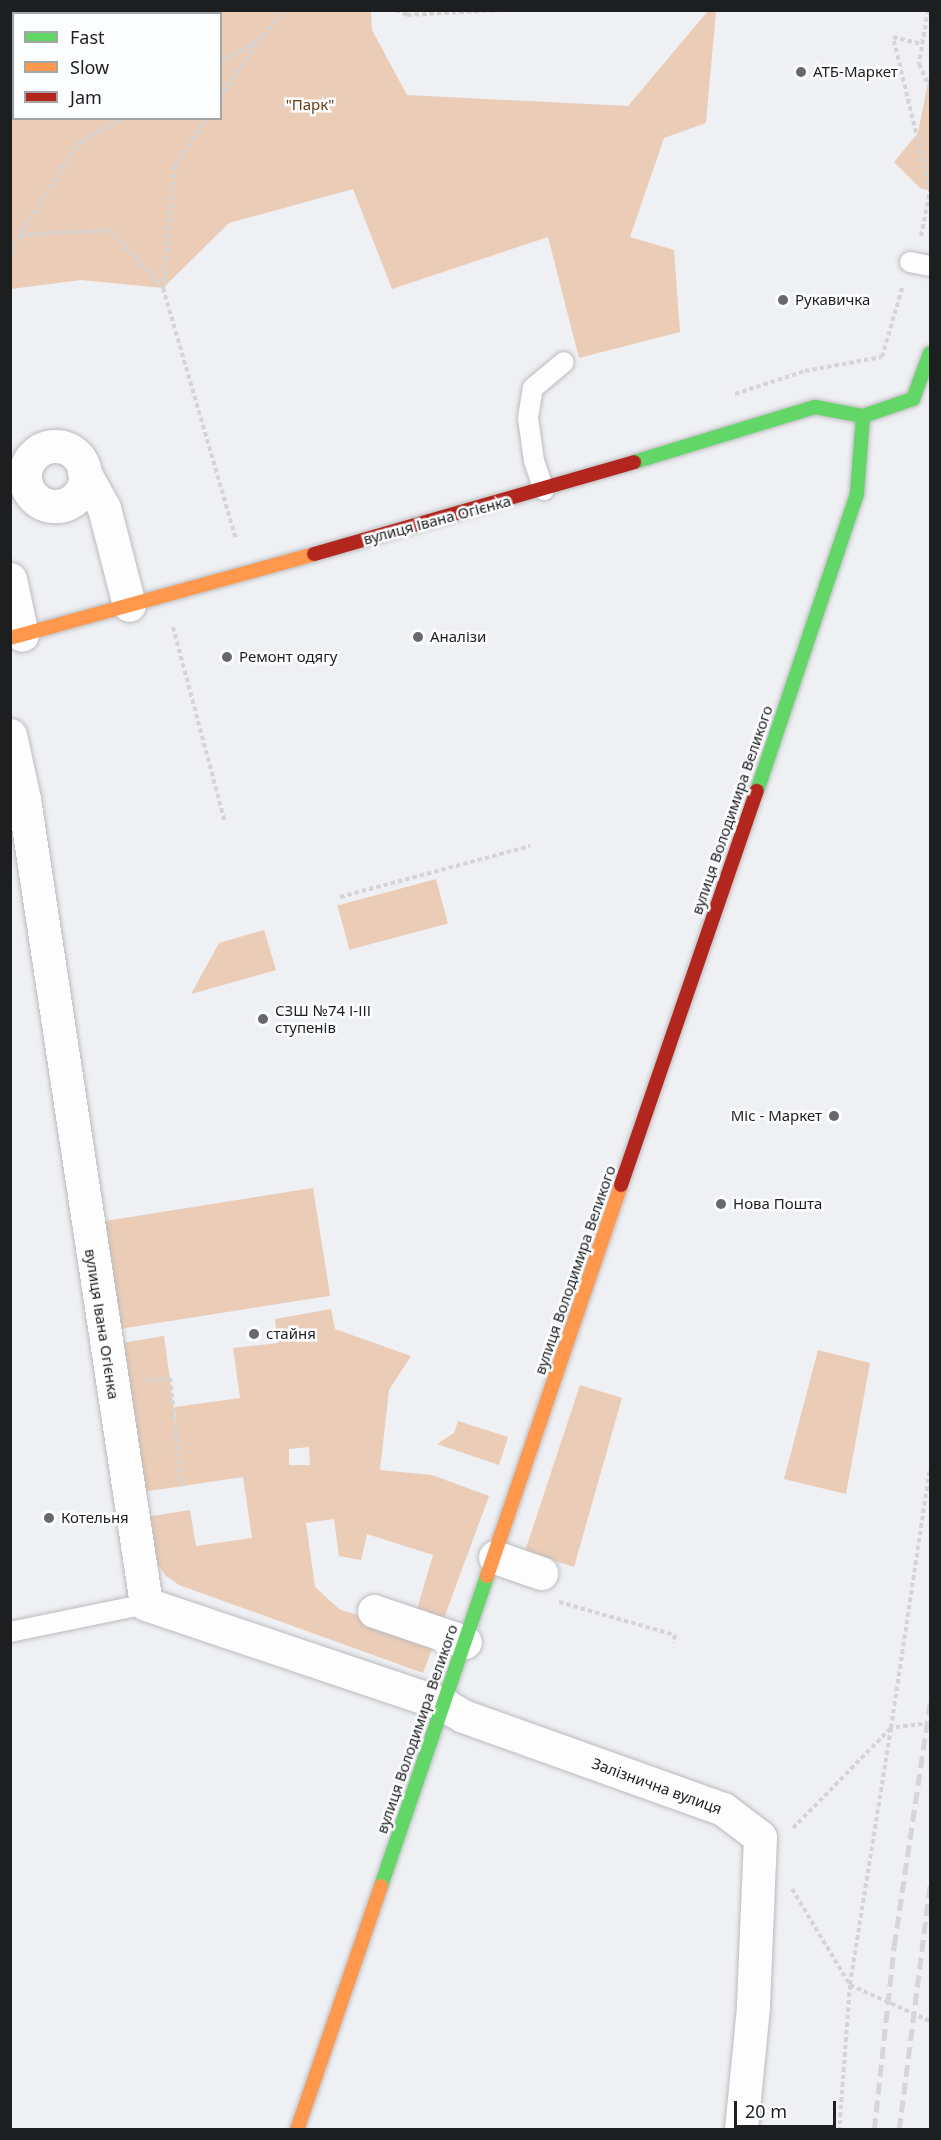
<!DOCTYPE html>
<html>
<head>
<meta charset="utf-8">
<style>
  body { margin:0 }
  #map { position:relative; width:941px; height:2140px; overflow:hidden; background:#eff0f3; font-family:"Noto Sans",sans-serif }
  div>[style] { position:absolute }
  .green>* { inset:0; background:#ebccb6; transform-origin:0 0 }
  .path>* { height:4px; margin-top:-2px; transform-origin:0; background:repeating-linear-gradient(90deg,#d5d5d5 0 4.5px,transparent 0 7.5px) }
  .roads { filter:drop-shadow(0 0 2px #bbbcbf) drop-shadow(0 0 2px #bbbcbf) }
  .lane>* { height:20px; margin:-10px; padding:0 10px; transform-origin:10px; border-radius:10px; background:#fdfdfd }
  .street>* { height:33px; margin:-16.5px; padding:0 16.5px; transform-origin:16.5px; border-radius:16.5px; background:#fdfdfd }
  .street>.ring { margin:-16.5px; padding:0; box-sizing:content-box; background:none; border:33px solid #fdfdfd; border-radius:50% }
  .fast>* { height:14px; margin:-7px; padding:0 7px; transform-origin:7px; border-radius:7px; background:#63d668 }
  .slow>* { height:14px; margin:-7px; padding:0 7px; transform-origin:7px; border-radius:7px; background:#ff974d }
  .jam>* { height:14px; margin:-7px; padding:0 7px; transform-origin:7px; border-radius:7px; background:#b3261e }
  .rail>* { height:4.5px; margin-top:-2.25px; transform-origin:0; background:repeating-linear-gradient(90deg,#d6d6d7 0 12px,transparent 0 18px) }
  .dots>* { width:16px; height:16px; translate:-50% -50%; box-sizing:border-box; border:3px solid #fcfdfe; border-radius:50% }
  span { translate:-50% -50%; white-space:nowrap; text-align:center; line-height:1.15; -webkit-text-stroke:5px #fcfdfe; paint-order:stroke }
  .poi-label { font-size:15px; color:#1d1e20 }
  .left { translate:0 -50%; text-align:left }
  .right { translate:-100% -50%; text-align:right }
  .park-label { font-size:15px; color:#693b12 }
  .street-label { font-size:15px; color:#1d1e20 }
  .frame { position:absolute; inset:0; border:12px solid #1d1e20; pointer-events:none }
  .legend { position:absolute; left:12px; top:12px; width:210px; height:108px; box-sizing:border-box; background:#fcfdfe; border:2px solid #a3a4a5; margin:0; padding:8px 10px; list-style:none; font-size:18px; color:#1d1e20 }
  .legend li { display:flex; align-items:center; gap:12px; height:30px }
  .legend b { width:30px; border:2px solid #a3a4a5 }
  .scale { position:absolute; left:734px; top:2101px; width:102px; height:27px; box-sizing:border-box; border:3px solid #1d1e20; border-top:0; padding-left:8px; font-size:18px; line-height:21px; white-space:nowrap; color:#1d1e20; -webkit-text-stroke:4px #fcfdfe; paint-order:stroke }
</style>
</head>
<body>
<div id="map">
  <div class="green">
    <i style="clip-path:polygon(evenodd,10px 11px,371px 11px,372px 30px,407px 95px,628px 106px,708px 11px,716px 11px,706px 123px,664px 138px,630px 237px,674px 250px,680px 332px,579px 358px,548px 237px,392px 289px,353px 189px,229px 223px,163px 288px,81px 280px,11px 289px,10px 11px,14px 14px,220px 14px,220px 118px,14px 118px,14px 14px)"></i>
    <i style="clip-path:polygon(930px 72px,930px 191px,920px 188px,894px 162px,918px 133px)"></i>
    <i style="left:436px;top:879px;width:46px;height:102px;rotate:75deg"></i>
    <i style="clip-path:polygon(264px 930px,276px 970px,191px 994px,219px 943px)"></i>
    <i style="left:313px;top:1188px;width:109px;height:212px;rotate:81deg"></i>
    <i style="clip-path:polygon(evenodd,331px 1309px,335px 1329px,411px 1356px,389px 1390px,380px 1470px,432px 1475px,489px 1496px,443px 1621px,417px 1609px,433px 1555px,367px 1534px,361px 1560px,339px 1556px,334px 1519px,306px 1523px,315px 1587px,339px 1609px,435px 1641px,423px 1673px,179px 1585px,166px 1576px,153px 1558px,146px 1517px,190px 1510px,196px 1546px,252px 1538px,243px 1477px,142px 1492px,122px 1343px,164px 1336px,177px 1431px,175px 1407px,240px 1398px,233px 1348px,278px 1343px,275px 1319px,331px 1309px,309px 1447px,310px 1465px,289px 1465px,289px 1449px,309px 1447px)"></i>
    <i style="clip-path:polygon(818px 1350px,870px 1363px,846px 1494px,784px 1479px)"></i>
    <i style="clip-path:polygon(580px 1385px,622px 1398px,574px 1567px,525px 1551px)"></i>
    <i style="clip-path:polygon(458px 1421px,508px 1437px,499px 1465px,437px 1444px,454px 1433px)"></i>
  </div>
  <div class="path">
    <i style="left:124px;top:10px;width:4px;rotate:90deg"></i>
    <i style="left:396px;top:10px;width:12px;rotate:24deg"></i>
    <i style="left:407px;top:15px;width:94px;rotate:-3deg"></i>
    <i style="left:928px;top:10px;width:55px;rotate:99.5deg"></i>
    <i style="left:919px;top:64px;width:27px;rotate:66deg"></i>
    <i style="left:220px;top:63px;width:44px;rotate:-30.1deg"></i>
    <i style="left:258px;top:41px;width:42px;rotate:-47.9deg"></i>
    <i style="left:220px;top:98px;width:66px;rotate:-56.1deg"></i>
    <i style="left:207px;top:118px;width:58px;rotate:123.7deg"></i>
    <i style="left:175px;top:166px;width:123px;rotate:95.6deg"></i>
    <i style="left:163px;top:288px;width:262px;rotate:73.8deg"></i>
    <i style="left:20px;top:235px;width:90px;rotate:-3.2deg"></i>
    <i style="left:110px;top:230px;width:78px;rotate:47.1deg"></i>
    <i style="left:921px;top:236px;width:46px;rotate:-78.7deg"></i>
    <i style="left:930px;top:191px;width:158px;rotate:-103.5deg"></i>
    <i style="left:893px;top:37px;width:30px;rotate:14deg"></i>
    <i style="left:10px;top:251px;width:127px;rotate:-57.6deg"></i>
    <i style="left:78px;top:144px;width:52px;rotate:-30deg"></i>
    <i style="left:735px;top:394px;width:74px;rotate:-18.2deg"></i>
    <i style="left:805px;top:371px;width:78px;rotate:-10.3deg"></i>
    <i style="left:882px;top:357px;width:72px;rotate:-73.8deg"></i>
    <i style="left:173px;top:627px;width:202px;rotate:75.1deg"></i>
    <i style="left:340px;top:897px;width:197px;rotate:-15deg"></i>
    <i style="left:146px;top:1381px;width:24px;rotate:-7deg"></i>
    <i style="left:170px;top:1378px;width:109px;rotate:83.7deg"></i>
    <i style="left:559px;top:1602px;width:121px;rotate:15.9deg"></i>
    <i style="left:675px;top:1635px;width:8px;rotate:104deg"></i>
    <i style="left:930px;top:1723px;width:39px;rotate:173deg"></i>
    <i style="left:891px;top:1728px;width:260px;rotate:99.1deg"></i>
    <i style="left:850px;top:1985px;width:88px;rotate:24.2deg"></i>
    <i style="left:793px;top:1828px;width:140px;rotate:-45.6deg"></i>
    <i style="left:891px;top:1728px;width:263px;rotate:-81.5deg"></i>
    <i style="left:792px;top:1889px;width:112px;rotate:58.9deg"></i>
    <i style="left:850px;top:1985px;width:145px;rotate:94.3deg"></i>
  </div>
  <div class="roads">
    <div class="lane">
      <i style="left:910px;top:262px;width:20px;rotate:11deg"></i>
      <i style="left:544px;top:490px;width:31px;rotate:-109deg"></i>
      <i style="left:534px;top:461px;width:43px;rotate:-97.9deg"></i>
      <i style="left:528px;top:418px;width:30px;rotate:-81deg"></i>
      <i style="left:533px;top:388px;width:40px;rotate:-40deg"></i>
      <i style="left:10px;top:1632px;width:139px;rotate:-11.6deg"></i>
    </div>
    <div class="street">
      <i class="ring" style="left:25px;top:446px;width:27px;height:27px"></i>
      <i style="left:84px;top:472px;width:41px;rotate:60.9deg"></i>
      <i style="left:104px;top:508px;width:100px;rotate:75.5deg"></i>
      <i style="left:10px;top:579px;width:57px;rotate:77.9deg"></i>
      <i style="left:10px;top:735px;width:66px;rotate:77.7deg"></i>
      <i style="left:24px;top:799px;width:814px;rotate:81.38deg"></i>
      <i style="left:146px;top:1604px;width:313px;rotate:18.6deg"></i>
      <i style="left:443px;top:1704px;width:23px;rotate:31deg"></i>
      <i style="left:463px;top:1716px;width:276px;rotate:19.7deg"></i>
      <i style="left:723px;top:1809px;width:46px;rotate:37.1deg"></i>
      <i style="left:760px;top:1837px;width:170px;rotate:92.4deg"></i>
      <i style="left:753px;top:2007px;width:124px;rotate:95.6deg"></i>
      <i style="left:495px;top:1557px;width:49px;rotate:19.2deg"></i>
      <i style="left:374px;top:1611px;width:96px;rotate:18.8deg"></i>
    </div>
    <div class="fast">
      <i style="left:634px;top:462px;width:189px;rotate:-16.9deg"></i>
      <i style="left:815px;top:407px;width:49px;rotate:10.6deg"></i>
      <i style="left:863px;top:416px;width:53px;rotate:-18.8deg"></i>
      <i style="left:913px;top:399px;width:49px;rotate:-69.7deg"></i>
      <i style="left:757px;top:791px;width:314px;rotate:-71.4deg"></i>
      <i style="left:857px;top:493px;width:77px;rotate:-85.5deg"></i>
      <i style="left:381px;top:1886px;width:328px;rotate:-71.1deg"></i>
    </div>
    <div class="slow">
      <i style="left:10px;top:638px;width:315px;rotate:-15.4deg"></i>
      <i style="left:487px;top:1576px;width:413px;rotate:-71.1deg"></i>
      <i style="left:297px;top:2130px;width:258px;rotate:-71deg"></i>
    </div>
    <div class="jam">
      <i style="left:314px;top:554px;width:333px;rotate:-16deg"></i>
      <i style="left:621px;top:1185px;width:417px;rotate:-71deg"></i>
    </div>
  </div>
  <div class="rail">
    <i style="left:874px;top:2130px;width:185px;rotate:-83.8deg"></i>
    <i style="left:894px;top:1946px;width:247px;rotate:-81.6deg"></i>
    <i style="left:899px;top:2130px;width:247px;rotate:-82.8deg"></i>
  </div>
  <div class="dots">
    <i style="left:801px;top:72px;background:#66686a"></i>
    <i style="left:783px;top:300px;background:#66686a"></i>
    <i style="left:418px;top:637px;background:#66686a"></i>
    <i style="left:227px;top:657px;background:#66686a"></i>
    <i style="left:263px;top:1019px;background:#66686a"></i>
    <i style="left:834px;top:1116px;background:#66686a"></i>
    <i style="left:721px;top:1204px;background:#66686a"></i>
    <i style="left:254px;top:1334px;background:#66686a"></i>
    <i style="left:49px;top:1518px;background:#66686a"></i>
  </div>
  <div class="poi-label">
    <span class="left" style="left:813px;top:72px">АТБ-Маркет</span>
    <span class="left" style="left:795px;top:300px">Рукавичка</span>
    <span class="left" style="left:430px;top:637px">Аналізи</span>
    <span class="left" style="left:239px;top:657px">Ремонт одягу</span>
    <span class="left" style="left:275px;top:1019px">СЗШ №74 І-ІІІ<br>ступенів</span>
    <span class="right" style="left:822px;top:1116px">Міс - Маркет</span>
    <span class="left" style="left:733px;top:1204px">Нова Пошта</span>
    <span class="left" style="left:266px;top:1334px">стайня</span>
    <span class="left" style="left:61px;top:1518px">Котельня</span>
  </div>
  <div class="park-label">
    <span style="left:310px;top:105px">"Парк"</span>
  </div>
  <div class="street-label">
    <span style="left:437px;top:520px;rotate:-15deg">вулиця Івана Огієнка</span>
    <span style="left:732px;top:810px;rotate:-71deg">вулиця Володимира Великого</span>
    <span style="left:575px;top:1270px;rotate:-71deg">вулиця Володимира Великого</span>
    <span style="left:102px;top:1324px;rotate:81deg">вулиця Івана Огієнка</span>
    <span style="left:417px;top:1729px;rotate:-71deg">вулиця Володимира Великого</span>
    <span style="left:657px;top:1786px;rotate:20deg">Залізнична вулиця</span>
  </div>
  <div class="frame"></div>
  <ul class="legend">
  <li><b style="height:8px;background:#63d668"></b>Fast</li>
  <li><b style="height:8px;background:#ff974d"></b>Slow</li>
  <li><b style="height:8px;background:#b3261e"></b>Jam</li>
  </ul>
  <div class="scale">20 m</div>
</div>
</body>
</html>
